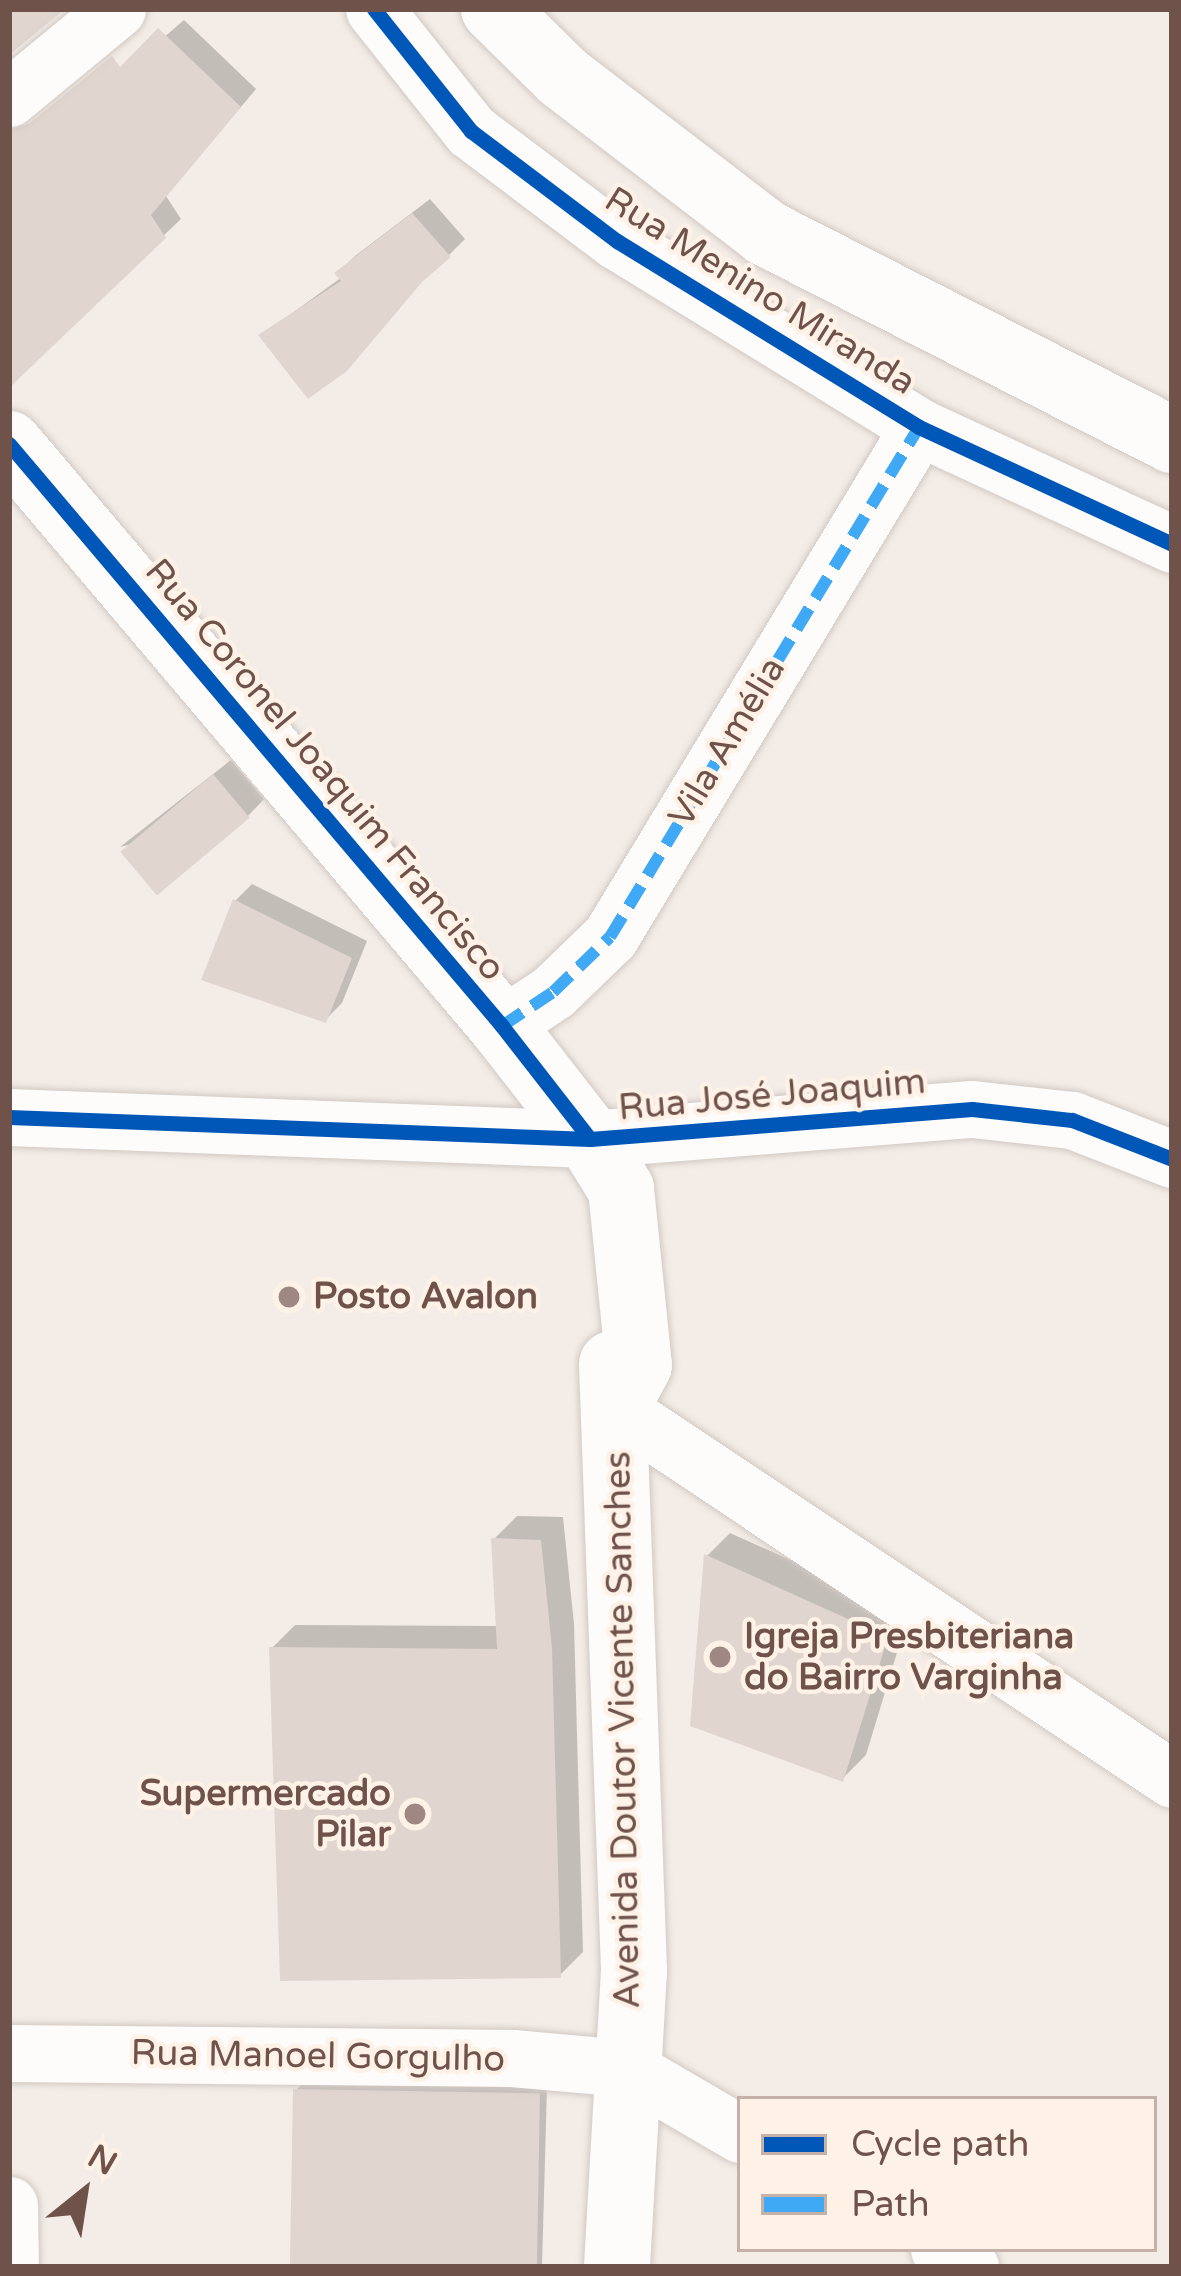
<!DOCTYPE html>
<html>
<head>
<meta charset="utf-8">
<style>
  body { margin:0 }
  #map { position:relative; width:1181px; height:2276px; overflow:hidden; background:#f4ede7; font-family:"Varela Round",sans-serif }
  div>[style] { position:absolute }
  .shadow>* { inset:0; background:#0003 }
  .building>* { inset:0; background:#e0d5cf; transform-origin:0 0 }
  .roads { filter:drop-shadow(0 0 3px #d2c9c4) drop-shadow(0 0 3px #d2c9c4) }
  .minor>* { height:57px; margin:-28.5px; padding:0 28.5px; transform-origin:28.5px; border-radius:28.5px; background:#fdfcfb }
  .secondary>* { height:66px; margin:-33px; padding:0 33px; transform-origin:33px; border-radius:33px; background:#fdfcfb }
  .quiet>* { height:12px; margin-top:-6px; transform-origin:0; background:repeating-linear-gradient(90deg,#3fa9f5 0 24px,transparent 0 36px) }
  .cycleway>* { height:15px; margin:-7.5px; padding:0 7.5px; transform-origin:7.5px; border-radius:7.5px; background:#0057b8 }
  .dots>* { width:33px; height:33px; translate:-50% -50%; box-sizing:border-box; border:6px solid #fef1e6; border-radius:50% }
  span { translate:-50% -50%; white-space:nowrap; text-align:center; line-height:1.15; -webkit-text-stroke:9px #fef1e6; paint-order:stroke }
  .street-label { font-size:36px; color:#6f524a }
  .poi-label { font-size:36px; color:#6f524a; font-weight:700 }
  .left { translate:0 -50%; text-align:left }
  .right { translate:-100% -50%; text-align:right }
  .frame { position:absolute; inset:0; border:12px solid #6f524a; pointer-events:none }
  .legend { position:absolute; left:737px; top:2096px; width:420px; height:156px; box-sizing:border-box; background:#fef1e6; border:3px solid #c5b1a8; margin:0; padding:15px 21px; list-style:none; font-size:36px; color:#6f524a }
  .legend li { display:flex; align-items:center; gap:24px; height:60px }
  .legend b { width:60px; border:3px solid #c5b1a8 }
  .north { position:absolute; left:24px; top:2132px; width:120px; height:120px; -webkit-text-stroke:9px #fef1e6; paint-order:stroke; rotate:30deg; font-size:33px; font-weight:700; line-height:48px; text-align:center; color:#6f524a }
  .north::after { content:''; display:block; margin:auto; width:42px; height:54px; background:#6f524a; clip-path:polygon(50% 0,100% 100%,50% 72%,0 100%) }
</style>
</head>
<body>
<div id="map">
  <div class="shadow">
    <i style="clip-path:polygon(184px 20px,256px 89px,166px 196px,181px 219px,18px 375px,9px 359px,9px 171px)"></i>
    <i style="clip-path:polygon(430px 199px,465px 239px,449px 255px,262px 335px,342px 277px,338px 273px,355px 256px)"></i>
    <i style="clip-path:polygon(231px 760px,264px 799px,248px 816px,120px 847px)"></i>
    <i style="clip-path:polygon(252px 884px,367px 941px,342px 1003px,325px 1020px,235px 901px)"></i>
    <i style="clip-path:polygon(517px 1516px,563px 1517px,574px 1624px,583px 1952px,560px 1975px,272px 1648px,295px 1625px,499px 1626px,494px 1539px)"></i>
    <i style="clip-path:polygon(730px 1533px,909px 1613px,866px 1755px,842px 1779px,707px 1556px)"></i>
    <i style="clip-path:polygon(304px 2082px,547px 2087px,542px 2267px,291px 2267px,296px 2090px)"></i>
  </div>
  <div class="building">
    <i style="clip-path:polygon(9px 9px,65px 9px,9px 55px)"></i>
    <i style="clip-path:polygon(158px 28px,241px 107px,151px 215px,166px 238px,9px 388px,9px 130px,30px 123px,112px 56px,120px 67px)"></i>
    <i style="clip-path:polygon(412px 213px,451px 257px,422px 282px,347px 371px,308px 399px,258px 335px,341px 281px,334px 273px)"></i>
    <i style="left:213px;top:774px;width:57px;height:121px;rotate:50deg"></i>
    <i style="clip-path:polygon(233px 899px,352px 958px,326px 1023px,201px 980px)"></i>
    <i style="clip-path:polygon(491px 1538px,541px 1540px,552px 1648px,561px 1978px,280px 1981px,269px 1647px,497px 1649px)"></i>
    <i style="clip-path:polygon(704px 1554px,888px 1637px,843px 1782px,690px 1726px)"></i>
    <i style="left:293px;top:2089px;width:247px;height:178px;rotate:1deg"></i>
  </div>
  <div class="roads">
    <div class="minor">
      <i style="left:374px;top:9px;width:156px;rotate:51.5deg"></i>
      <i style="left:471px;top:131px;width:183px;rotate:37deg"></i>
      <i style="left:617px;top:241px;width:355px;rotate:31.6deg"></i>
      <i style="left:919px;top:427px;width:279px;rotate:24.8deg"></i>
      <i style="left:9px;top:98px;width:140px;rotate:-39.5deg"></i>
      <i style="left:502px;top:1026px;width:61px;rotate:-33.7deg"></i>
      <i style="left:553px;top:992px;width:79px;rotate:-44deg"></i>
      <i style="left:610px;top:937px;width:596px;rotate:-58.79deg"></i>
      <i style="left:9px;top:1117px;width:581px;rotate:2.17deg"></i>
      <i style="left:590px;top:1139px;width:383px;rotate:-4.5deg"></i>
      <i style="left:972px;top:1109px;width:101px;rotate:6.3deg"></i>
      <i style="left:1072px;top:1120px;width:107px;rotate:21.3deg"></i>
      <i style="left:616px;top:1408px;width:668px;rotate:33.71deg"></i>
      <i style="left:9px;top:2053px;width:503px;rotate:0.57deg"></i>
      <i style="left:512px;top:2058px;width:115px;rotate:5deg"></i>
      <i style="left:627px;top:2068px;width:131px;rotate:30.3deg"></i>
      <i style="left:9px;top:2205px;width:62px;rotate:89.1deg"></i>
      <i style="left:939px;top:2249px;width:36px;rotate:30deg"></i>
    </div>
    <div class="secondary">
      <i style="left:494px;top:9px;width:97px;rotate:44.6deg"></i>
      <i style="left:563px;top:77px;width:256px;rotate:37.5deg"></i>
      <i style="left:766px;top:233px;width:456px;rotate:27deg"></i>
      <i style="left:9px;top:444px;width:763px;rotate:49.73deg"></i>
      <i style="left:502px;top:1026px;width:143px;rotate:52.1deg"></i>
      <i style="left:590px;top:1139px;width:59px;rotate:58.2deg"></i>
      <i style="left:621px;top:1189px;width:177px;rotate:84.2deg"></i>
      <i style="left:639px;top:1365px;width:49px;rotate:118.1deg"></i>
      <i style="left:612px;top:1364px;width:607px;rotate:87.92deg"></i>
      <i style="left:634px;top:1971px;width:296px;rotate:93.3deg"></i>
    </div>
  </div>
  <div class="quiet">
    <i style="left:502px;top:1026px;width:61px;rotate:-33.7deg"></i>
    <i style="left:553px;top:992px;width:79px;rotate:-44deg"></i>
    <i style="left:610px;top:937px;width:596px;rotate:-58.79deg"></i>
  </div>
  <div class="cycleway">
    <i style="left:374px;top:9px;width:156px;rotate:51.5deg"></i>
    <i style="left:471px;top:131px;width:183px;rotate:37deg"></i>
    <i style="left:617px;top:241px;width:355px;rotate:31.6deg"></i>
    <i style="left:919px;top:427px;width:279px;rotate:24.8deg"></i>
    <i style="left:9px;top:444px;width:763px;rotate:49.73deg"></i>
    <i style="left:502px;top:1026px;width:143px;rotate:52.1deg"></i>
    <i style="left:9px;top:1117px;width:581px;rotate:2.17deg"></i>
    <i style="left:590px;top:1139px;width:383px;rotate:-4.5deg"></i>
    <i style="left:972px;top:1109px;width:101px;rotate:6.3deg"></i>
    <i style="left:1072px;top:1120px;width:107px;rotate:21.3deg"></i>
  </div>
  <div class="dots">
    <i style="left:289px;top:1297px;background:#9e8881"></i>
    <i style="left:720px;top:1657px;background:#9e8881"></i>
    <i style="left:415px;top:1814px;background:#9e8881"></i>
  </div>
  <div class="street-label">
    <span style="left:760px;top:291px;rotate:32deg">Rua Menino Miranda</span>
    <span style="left:727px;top:742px;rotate:-59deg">Vila Amélia</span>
    <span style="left:325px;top:770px;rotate:50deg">Rua Coronel Joaquim Francisco</span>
    <span style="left:772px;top:1095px;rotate:-5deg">Rua José Joaquim</span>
    <span style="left:623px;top:1730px;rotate:-91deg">Avenida Doutor Vicente Sanches</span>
    <span style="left:318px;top:2056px;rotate:1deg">Rua Manoel Gorgulho</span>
  </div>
  <div class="poi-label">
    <span class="left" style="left:313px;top:1297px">Posto Avalon</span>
    <span class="left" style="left:744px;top:1657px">Igreja Presbiteriana<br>do Bairro Varginha</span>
    <span class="right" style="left:391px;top:1814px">Supermercado<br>Pilar</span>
  </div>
  <div class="frame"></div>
  <ul class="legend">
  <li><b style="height:15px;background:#0057b8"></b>Cycle path</li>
  <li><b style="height:15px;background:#3fa9f5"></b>Path</li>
  </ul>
  <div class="north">N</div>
</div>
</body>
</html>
